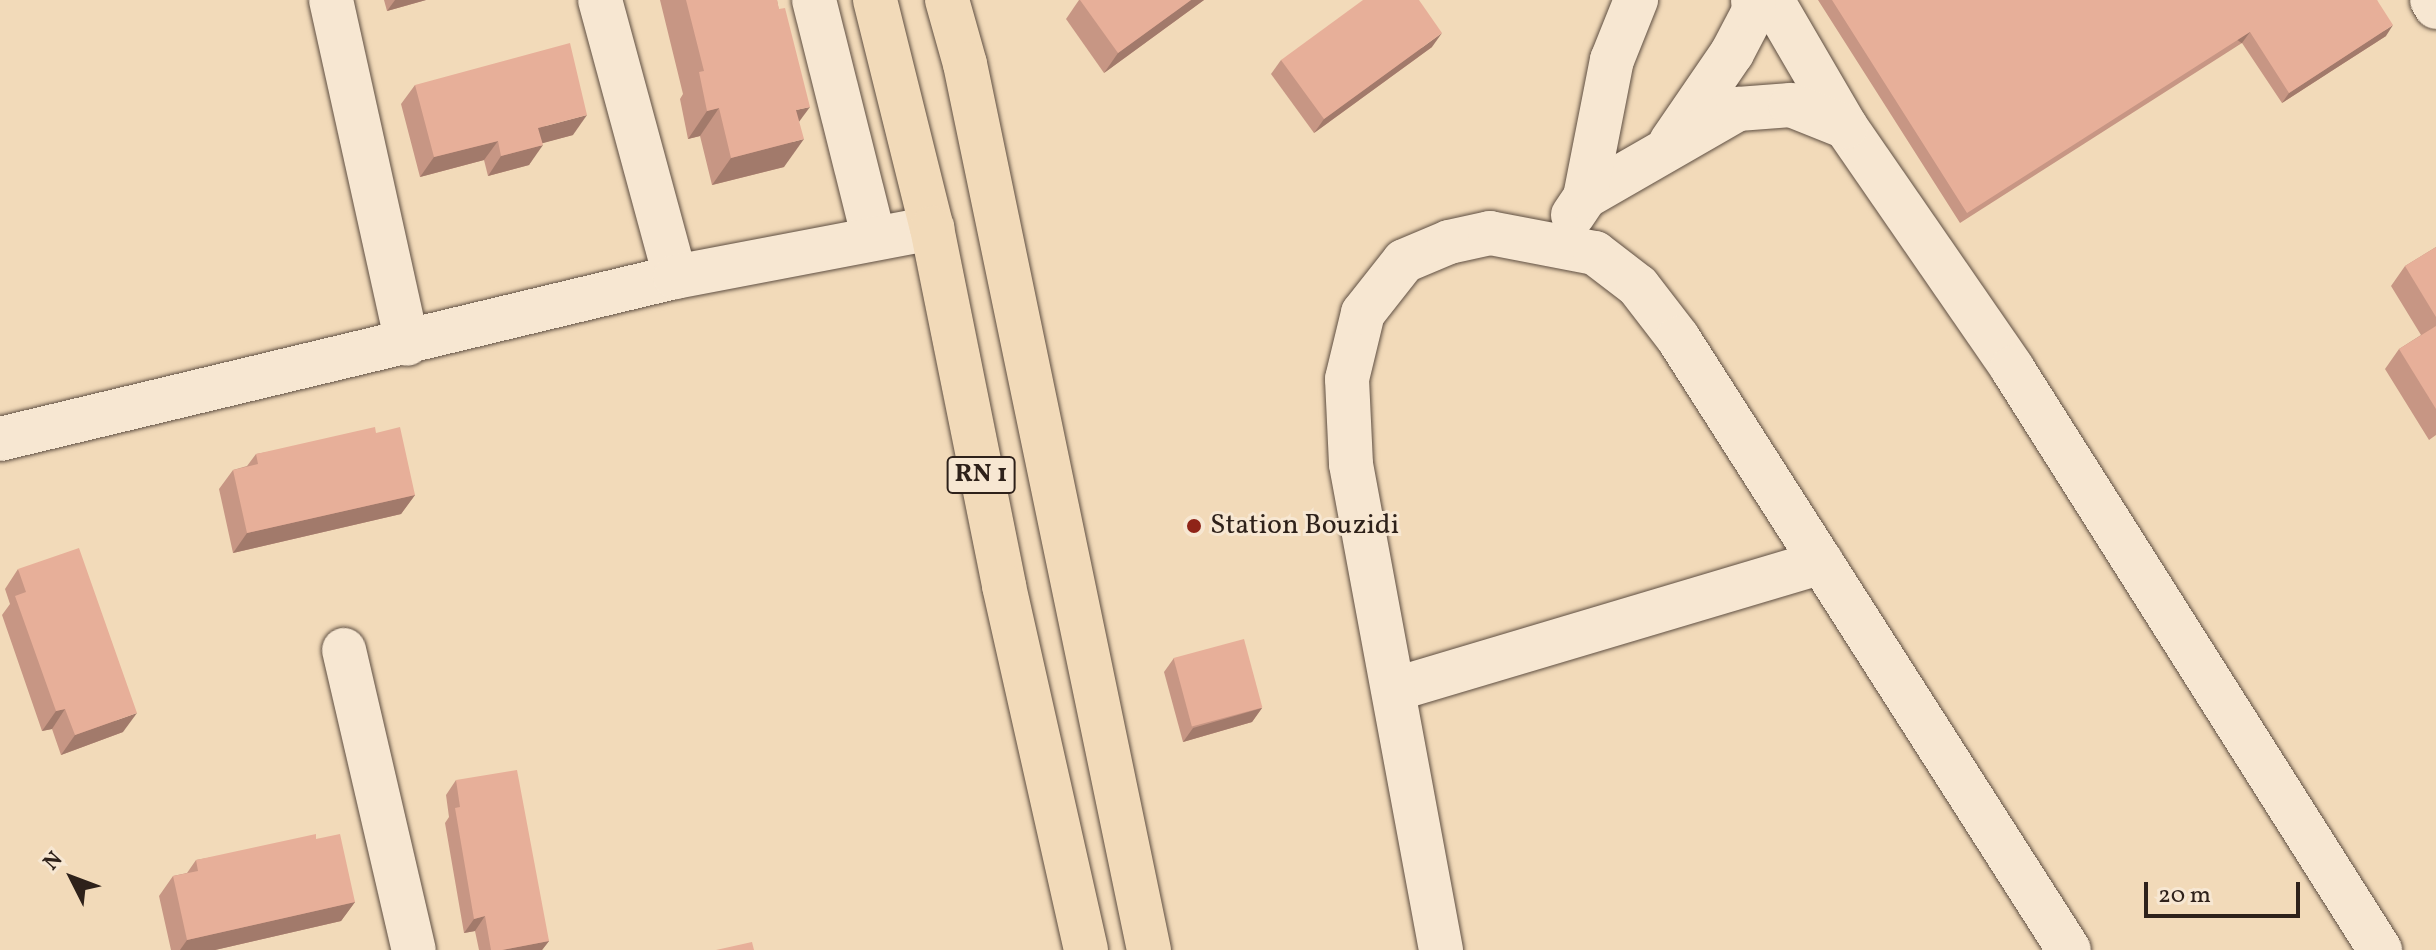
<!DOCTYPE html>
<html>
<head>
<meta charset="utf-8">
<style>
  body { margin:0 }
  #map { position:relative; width:2436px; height:950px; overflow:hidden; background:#f2dab9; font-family:Vollkorn,serif }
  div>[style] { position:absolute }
  .roads { filter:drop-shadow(0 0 2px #5f4f42) drop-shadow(0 0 2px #5f4f42) }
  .minor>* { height:44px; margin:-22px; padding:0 22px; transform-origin:22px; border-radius:22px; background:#f7e7d2 }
  .highway>* { height:44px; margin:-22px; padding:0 22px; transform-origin:22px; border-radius:22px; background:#f2dab9 }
  .wall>* { inset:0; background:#c79684 }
  .shaded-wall>* { inset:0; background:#a27a6b; transform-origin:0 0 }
  .building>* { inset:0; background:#e7af99; transform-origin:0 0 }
  .dots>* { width:22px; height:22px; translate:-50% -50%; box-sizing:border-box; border:4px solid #f7e7d2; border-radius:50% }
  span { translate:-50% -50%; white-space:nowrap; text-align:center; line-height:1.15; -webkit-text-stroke:6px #f7e7d2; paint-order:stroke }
  .shield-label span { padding:2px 6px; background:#f7e7d2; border:2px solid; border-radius:6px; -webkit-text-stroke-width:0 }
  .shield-label { font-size:26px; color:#2e211a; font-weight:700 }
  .poi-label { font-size:28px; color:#2e211a }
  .left { translate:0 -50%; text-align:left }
  .north { position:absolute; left:32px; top:838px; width:80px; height:80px; -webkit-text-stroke:6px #f7e7d2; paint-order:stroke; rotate:312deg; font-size:22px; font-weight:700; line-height:32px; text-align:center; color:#2e211a }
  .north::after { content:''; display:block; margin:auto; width:28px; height:36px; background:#2e211a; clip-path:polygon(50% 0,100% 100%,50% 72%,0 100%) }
  .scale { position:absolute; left:2144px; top:882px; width:156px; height:36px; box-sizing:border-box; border:4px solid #2e211a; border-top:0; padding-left:10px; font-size:24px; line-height:28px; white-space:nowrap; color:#2e211a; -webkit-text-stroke:6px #f7e7d2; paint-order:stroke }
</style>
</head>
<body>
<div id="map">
  <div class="roads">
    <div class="minor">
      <i style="left:331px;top:0;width:352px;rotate:77.5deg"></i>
      <i style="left:600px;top:0;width:287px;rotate:74.8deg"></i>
      <i style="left:814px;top:0;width:245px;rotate:75.9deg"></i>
      <i style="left:1772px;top:0;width:147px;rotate:59.8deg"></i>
      <i style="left:1846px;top:127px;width:293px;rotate:55.4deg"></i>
      <i style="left:2012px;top:368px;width:689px;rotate:57.69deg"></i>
      <i style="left:2432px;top:0;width:8px;rotate:60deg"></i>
      <i style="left:1671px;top:142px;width:108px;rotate:-55.6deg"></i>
      <i style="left:1732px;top:53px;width:47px;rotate:-62.4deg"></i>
      <i style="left:1754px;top:11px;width:11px;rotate:-95deg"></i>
      <i style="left:1585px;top:197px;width:177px;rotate:-29.9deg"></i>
      <i style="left:1738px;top:109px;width:53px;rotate:-4.3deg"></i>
      <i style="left:1791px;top:105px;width:59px;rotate:21.8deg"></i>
      <i style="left:1573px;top:215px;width:22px;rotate:-56deg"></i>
      <i style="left:1585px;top:197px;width:140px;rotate:-78.9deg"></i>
      <i style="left:1612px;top:60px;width:65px;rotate:-68.2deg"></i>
      <i style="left:0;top:439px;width:694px;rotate:-13.5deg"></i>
      <i style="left:675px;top:277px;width:262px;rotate:-10.8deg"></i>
      <i style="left:344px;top:650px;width:308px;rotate:76.9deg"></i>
      <i style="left:1396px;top:689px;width:444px;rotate:-16.6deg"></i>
      <i style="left:1441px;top:950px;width:494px;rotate:-100.5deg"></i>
      <i style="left:1351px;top:464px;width:85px;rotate:-92.7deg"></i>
      <i style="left:1347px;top:379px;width:68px;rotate:-76.4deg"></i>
      <i style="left:1363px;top:313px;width:66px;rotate:-51.7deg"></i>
      <i style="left:1404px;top:261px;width:49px;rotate:-22.9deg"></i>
      <i style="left:1449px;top:242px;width:42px;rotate:-12.4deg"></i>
      <i style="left:1490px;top:233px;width:107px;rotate:10.8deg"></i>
      <i style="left:1595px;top:253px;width:54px;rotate:37.5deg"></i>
      <i style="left:1638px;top:286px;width:66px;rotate:52.4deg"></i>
      <i style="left:1678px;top:338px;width:726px;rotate:57.43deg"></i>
    </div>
    <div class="highway">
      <i style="left:875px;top:0;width:235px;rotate:76deg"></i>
      <i style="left:932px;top:228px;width:365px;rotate:78.6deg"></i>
      <i style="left:1004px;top:586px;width:373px;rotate:77.3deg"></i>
      <i style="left:947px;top:0;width:66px;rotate:74.3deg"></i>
      <i style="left:965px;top:64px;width:905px;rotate:78.27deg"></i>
    </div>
  </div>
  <div class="wall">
    <i style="clip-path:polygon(384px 0,426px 0,387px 11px)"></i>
    <i style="clip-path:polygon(660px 0,777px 0,799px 122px,784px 167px,712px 185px,700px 136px,688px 139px,680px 99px,683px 94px)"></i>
    <i style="clip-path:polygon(1079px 0,1204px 0,1104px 73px,1066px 19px)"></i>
    <i style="clip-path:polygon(1818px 0,2377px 0,2386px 36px,2282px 103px,2242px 43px,1960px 223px)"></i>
    <i style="clip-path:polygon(1432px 47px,1314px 133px,1271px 74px,1281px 60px)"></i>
    <i style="clip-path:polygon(415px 85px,573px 135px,542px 143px,529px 165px,488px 176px,484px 160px,420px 177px,401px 104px)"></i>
    <i style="clip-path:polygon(2436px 247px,2436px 435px,2429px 440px,2385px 369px,2399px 349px,2421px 335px,2391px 286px,2405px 266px)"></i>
    <i style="clip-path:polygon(376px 433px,415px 495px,401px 514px,233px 553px,219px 489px,233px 470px,247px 466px,256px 454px)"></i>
    <i style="clip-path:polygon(18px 569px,123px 732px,61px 755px,52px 729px,42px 731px,2px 615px,10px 604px,5px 589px)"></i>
    <i style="clip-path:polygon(1174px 658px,1262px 708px,1252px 722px,1183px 742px,1164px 672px)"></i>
    <i style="clip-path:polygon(456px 780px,549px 941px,542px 950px,479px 950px,475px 931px,464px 933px,445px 823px,449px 817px,446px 795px)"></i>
    <i style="clip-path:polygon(316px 839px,355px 902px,341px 921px,215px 950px,171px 950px,159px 896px,173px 876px,187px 873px,196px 860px)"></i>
  </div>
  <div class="shaded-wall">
    <i style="clip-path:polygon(395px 0,426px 0,387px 11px)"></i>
    <i style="clip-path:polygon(1191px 0,1204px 0,1104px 73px,1118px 53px)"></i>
    <i style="clip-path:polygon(2393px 25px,2386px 36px,2282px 103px,2289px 93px)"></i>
    <i style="left:2250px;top:32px;width:14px;height:336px;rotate:126deg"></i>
    <i style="clip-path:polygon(1442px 33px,1432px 47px,1314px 133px,1324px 119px)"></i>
    <i style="clip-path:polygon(810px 107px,790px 134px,796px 110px)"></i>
    <i style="clip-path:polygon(719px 108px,700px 136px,688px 139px,707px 111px)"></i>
    <i style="clip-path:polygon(587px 115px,573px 135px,525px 148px,538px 128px)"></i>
    <i style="clip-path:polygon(804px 139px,784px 167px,712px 185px,731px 158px)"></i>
    <i style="clip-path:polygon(498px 141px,484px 160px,420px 177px,434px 157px)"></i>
    <i style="clip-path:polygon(543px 145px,529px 165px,488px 176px,501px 156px)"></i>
    <i style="clip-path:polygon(415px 495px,401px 514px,233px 553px,247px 533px)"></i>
    <i style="clip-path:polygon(1262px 708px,1252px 722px,1183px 742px,1193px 728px)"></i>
    <i style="clip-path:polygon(65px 709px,52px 729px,42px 731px,56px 711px)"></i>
    <i style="clip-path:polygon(137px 713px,123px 732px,61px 755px,75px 735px)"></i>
    <i style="clip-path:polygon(355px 902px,341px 921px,215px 950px,180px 950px,187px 940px)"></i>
    <i style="clip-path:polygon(485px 916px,475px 931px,464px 933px,474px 919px)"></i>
    <i style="clip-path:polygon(549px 941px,542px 950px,502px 950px)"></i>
  </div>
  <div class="building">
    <i style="clip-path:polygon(686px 0,777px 0,779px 9px,785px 8px,810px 107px,796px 110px,804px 139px,731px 158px,719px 108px,707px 111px,699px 72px,704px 71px)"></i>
    <i style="clip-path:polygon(1080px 0,1191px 0,1118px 53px)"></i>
    <i style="clip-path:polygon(1363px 0,1419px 0,1442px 33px,1324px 119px,1281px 60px)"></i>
    <i style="clip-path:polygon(1832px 0,2377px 0,2393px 25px,2289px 93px,2250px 32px,1967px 213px)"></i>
    <i style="clip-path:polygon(570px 43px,587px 115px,538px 128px,543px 145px,501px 156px,498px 141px,434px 157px,415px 85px)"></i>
    <i style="clip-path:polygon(2436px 247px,2436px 317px,2405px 266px)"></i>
    <i style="clip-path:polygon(2436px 326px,2436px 409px,2399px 349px)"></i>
    <i style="clip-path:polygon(375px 427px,376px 433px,400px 427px,415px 495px,247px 533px,233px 470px,258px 464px,256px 454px)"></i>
    <i style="clip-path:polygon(79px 548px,137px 713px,75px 735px,65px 709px,56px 711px,15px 596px,26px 592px,18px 569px)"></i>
    <i style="left:1244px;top:639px;width:71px;height:73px;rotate:75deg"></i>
    <i style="clip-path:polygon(517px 770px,549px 941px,502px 950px,491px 950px,485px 916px,474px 919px,455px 808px,460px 807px,456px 780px)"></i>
    <i style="clip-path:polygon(316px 834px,316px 839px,340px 834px,355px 902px,187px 940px,173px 876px,198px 871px,196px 860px)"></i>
    <i style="clip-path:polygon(752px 942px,754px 950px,716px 950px)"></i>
  </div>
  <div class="dots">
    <i style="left:1194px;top:526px;background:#8f2418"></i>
  </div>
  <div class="shield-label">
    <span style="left:981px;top:475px">RN 1</span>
  </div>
  <div class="poi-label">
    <span class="left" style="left:1210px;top:526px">Station Bouzidi</span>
  </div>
  <div class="north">N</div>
  <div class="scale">20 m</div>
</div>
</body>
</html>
